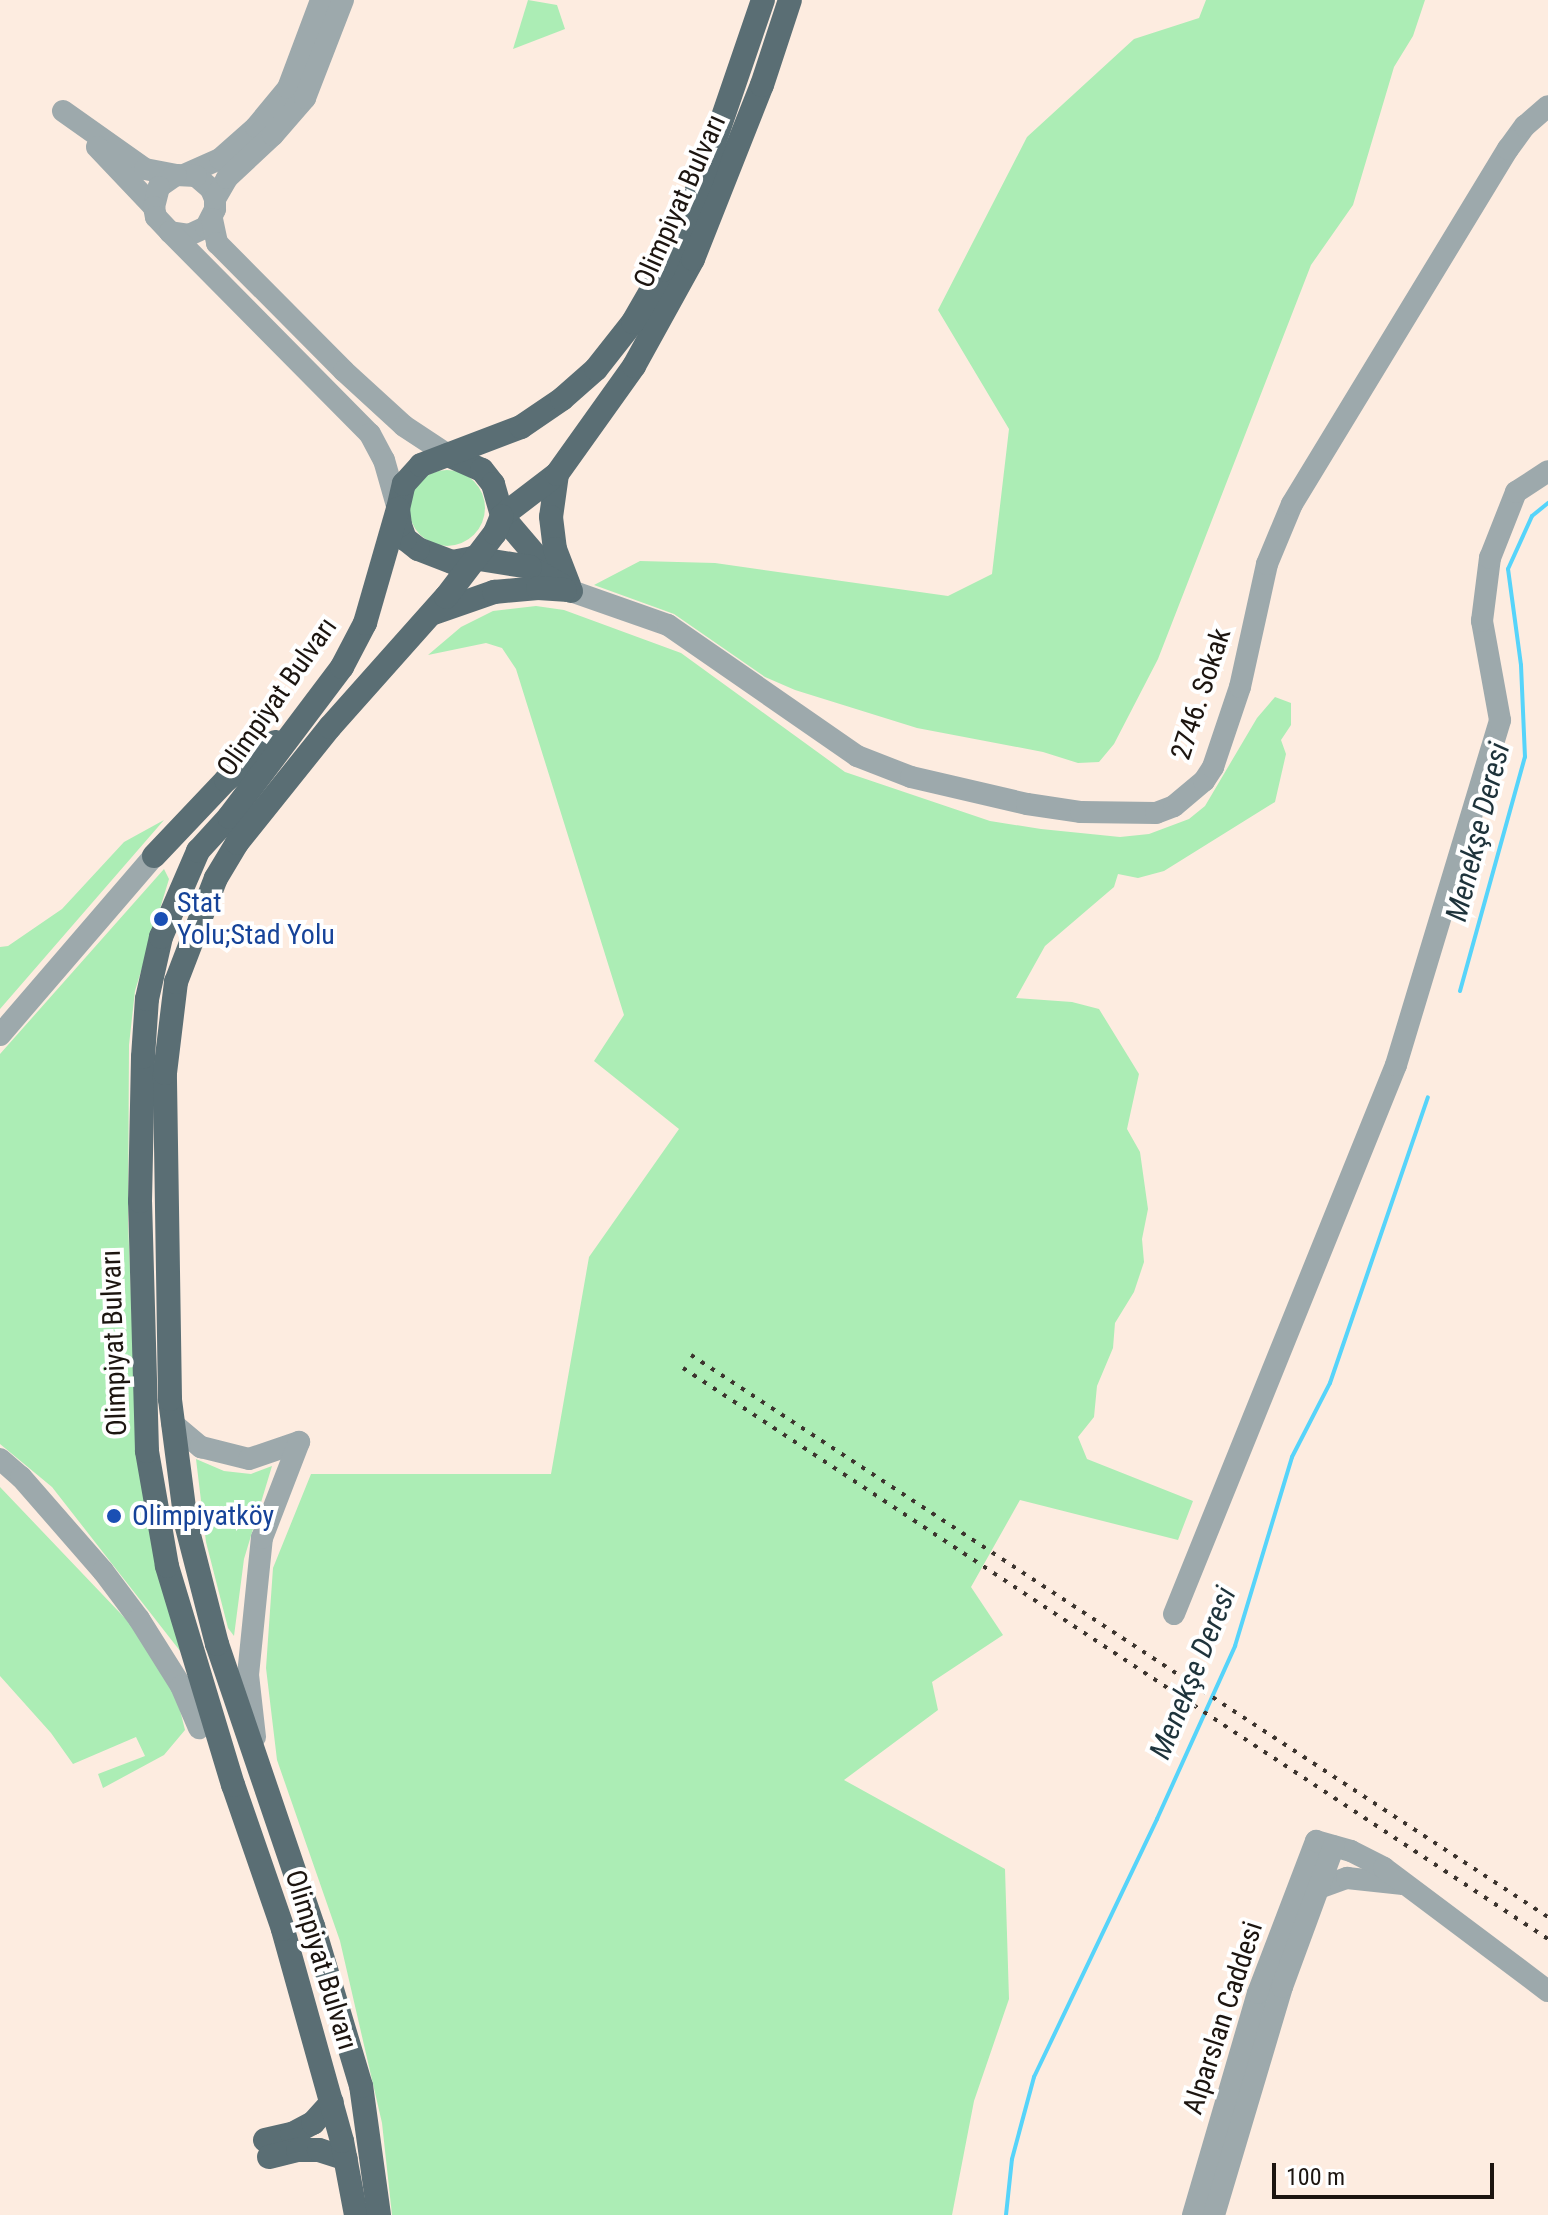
<!DOCTYPE html>
<html>
<head>
<meta charset="utf-8">
<style>
  body { margin:0 }
  #map { position:relative; width:1548px; height:2215px; overflow:hidden; background:#fdece0; font-family:"Roboto Condensed",sans-serif }
  div>[style] { position:absolute }
  .green>* { inset:0; background:#acedb5 }
  .round { border-radius:50% }
  .stream>* { height:4px; margin:-2px; padding:0 2px; transform-origin:2px; border-radius:2px; background:#56d4fa }
  .minor>* { height:22px; margin:-11px; padding:0 11px; transform-origin:11px; border-radius:11px; background:#9da9ac }
  .major>* { height:24px; margin:-12px; padding:0 12px; transform-origin:12px; border-radius:12px; background:#5a6e74 }
  .rail>* { height:4px; margin-top:-2px; transform-origin:0; background:repeating-linear-gradient(90deg,#3c342e 0 4px,transparent 0 12px) }
  .dots>* { width:22px; height:22px; translate:-50% -50%; box-sizing:border-box; border:4px solid #fff; border-radius:50% }
  span { translate:-50% -50%; white-space:nowrap; text-align:center; line-height:1.15; -webkit-text-stroke:8px #fff; paint-order:stroke }
  .street-label { font-size:28px; color:#1c1510 }
  .transit-label { font-size:28px; color:#164399 }
  .left { translate:0 -50%; text-align:left }
  .water-label { font-size:30px; color:#1e333b; font-style:italic }
  .scale { position:absolute; left:1272px; top:2163px; width:222px; height:36px; box-sizing:border-box; border:4px solid #1c1510; border-top:0; padding-left:10px; font-size:24px; line-height:28px; white-space:nowrap; color:#1c1510; -webkit-text-stroke:6px #fff; paint-order:stroke }
</style>
</head>
<body>
<div id="map">
  <div class="green">
    <i style="clip-path:polygon(528px 0,557px 5px,565px 29px,513px 49px)"></i>
    <i style="clip-path:polygon(1206px 0,1425px 0,1413px 36px,1394px 67px,1353px 205px,1311px 265px,1158px 659px,1114px 744px,1099px 762px,1078px 763px,1043px 752px,917px 728px,795px 690px,765px 677px,674px 614px,594px 585px,640px 561px,715px 563px,948px 596px,992px 574px,1009px 429px,938px 310px,1027px 137px,1134px 39px,1199px 18px)"></i>
    <i class="round" style="left:409px;top:470px;width:76px;height:76px"></i>
    <i style="clip-path:polygon(536px 606px,564px 610px,681px 653px,845px 772px,990px 821px,1041px 829px,1120px 837px,1149px 834px,1189px 819px,1205px 806px,1257px 718px,1275px 697px,1291px 703px,1291px 725px,1281px 740px,1286px 754px,1275px 802px,1164px 871px,1138px 878px,1118px 874px,1114px 887px,1045px 946px,1016px 998px,1072px 1002px,1099px 1009px,1139px 1074px,1127px 1129px,1140px 1152px,1148px 1209px,1142px 1239px,1144px 1262px,1134px 1292px,1115px 1323px,1113px 1348px,1097px 1386px,1094px 1417px,1078px 1437px,1087px 1459px,1193px 1501px,1178px 1540px,1020px 1500px,971px 1587px,1003px 1635px,932px 1682px,938px 1710px,844px 1780px,1005px 1869px,1009px 1999px,974px 2101px,952px 2215px,392px 2215px,382px 2123px,340px 1941px,277px 1760px,266px 1668px,273px 1568px,311px 1474px,551px 1474px,589px 1257px,679px 1129px,594px 1061px,624px 1015px,516px 669px,502px 648px,486px 643px,428px 655px,461px 627px,493px 611px)"></i>
    <i style="clip-path:polygon(164px 820px,0 1009px,0 947px,8px 946px,62px 909px,124px 842px)"></i>
    <i style="clip-path:polygon(164px 869px,169px 879px,135px 991px,129px 1045px,128px 1222px,136px 1415px,184px 1656px,52px 1487px,0 1444px,0 1054px)"></i>
    <i style="clip-path:polygon(196px 1459px,224px 1471px,251px 1474px,272px 1466px,244px 1559px,234px 1636px,228px 1628px,206px 1542px)"></i>
    <i style="clip-path:polygon(0 1487px,142px 1636px,178px 1702px,185px 1730px,164px 1755px,103px 1788px,98px 1774px,145px 1756px,136px 1737px,73px 1764px,51px 1733px,0 1676px)"></i>
  </div>
  <div class="stream">
    <i style="left:1460px;top:991px;width:243px;rotate:-74.5deg"></i>
    <i style="left:1525px;top:757px;width:92px;rotate:-92.5deg"></i>
    <i style="left:1521px;top:665px;width:97px;rotate:-97.7deg"></i>
    <i style="left:1508px;top:569px;width:58px;rotate:-65.6deg"></i>
    <i style="left:1532px;top:516px;width:21px;rotate:-39deg"></i>
    <i style="left:1006px;top:2215px;width:56px;rotate:-83.9deg"></i>
    <i style="left:1012px;top:2159px;width:85px;rotate:-75deg"></i>
    <i style="left:1034px;top:2077px;width:286px;rotate:-64.5deg"></i>
    <i style="left:1157px;top:1819px;width:190px;rotate:-65.7deg"></i>
    <i style="left:1235px;top:1646px;width:197px;rotate:-73.2deg"></i>
    <i style="left:1292px;top:1457px;width:83px;rotate:-62.8deg"></i>
    <i style="left:1330px;top:1383px;width:302px;rotate:-71.1deg"></i>
  </div>
  <div class="minor">
    <i style="left:63px;top:111px;width:100px;rotate:35.3deg"></i>
    <i style="left:145px;top:169px;width:32px;rotate:11deg"></i>
    <i style="left:97px;top:147px;width:83px;rotate:46.5deg"></i>
    <i style="left:186px;top:174px;width:37px;rotate:-24deg"></i>
    <i style="left:220px;top:159px;width:48px;rotate:-41.6deg"></i>
    <i style="left:256px;top:127px;width:50px;rotate:-50.6deg"></i>
    <i style="left:288px;top:88px;width:94px;rotate:-69.4deg"></i>
    <i style="left:215px;top:199px;width:11px;rotate:-112deg"></i>
    <i style="left:211px;top:189px;width:20px;rotate:-139deg"></i>
    <i style="left:196px;top:176px;width:20px;rotate:-177deg"></i>
    <i style="left:176px;top:175px;width:21px;rotate:145deg"></i>
    <i style="left:159px;top:187px;width:21px;rotate:104deg"></i>
    <i style="left:154px;top:207px;width:10px;rotate:79deg"></i>
    <i style="left:156px;top:217px;width:21px;rotate:47deg"></i>
    <i style="left:170px;top:232px;width:19px;rotate:9deg"></i>
    <i style="left:189px;top:235px;width:19px;rotate:-25deg"></i>
    <i style="left:206px;top:227px;width:20px;rotate:-63deg"></i>
    <i style="left:215px;top:209px;width:10px;rotate:-90deg"></i>
    <i style="left:215px;top:199px;width:24px;rotate:-60deg"></i>
    <i style="left:227px;top:178px;width:63px;rotate:-43.1deg"></i>
    <i style="left:273px;top:135px;width:49px;rotate:-49.1deg"></i>
    <i style="left:305px;top:98px;width:105px;rotate:-68.8deg"></i>
    <i style="left:212px;top:219px;width:25px;rotate:78deg"></i>
    <i style="left:217px;top:243px;width:180px;rotate:45.2deg"></i>
    <i style="left:344px;top:371px;width:81px;rotate:42.5deg"></i>
    <i style="left:404px;top:426px;width:53px;rotate:33.4deg"></i>
    <i style="left:170px;top:232px;width:284px;rotate:45.3deg"></i>
    <i style="left:370px;top:434px;width:30px;rotate:62deg"></i>
    <i style="left:384px;top:460px;width:51px;rotate:74.1deg"></i>
    <i style="left:571px;top:591px;width:103px;rotate:19.3deg"></i>
    <i style="left:668px;top:625px;width:230px;rotate:34.7deg"></i>
    <i style="left:857px;top:756px;width:58px;rotate:21.3deg"></i>
    <i style="left:911px;top:777px;width:119px;rotate:13.1deg"></i>
    <i style="left:1027px;top:804px;width:55px;rotate:8.4deg"></i>
    <i style="left:1081px;top:812px;width:75px;rotate:0.8deg"></i>
    <i style="left:1156px;top:813px;width:19px;rotate:-21deg"></i>
    <i style="left:1174px;top:806px;width:39px;rotate:-40deg"></i>
    <i style="left:1204px;top:781px;width:17px;rotate:-57deg"></i>
    <i style="left:1213px;top:767px;width:84px;rotate:-71.4deg"></i>
    <i style="left:1240px;top:687px;width:126px;rotate:-77.6deg"></i>
    <i style="left:1267px;top:564px;width:65px;rotate:-67.4deg"></i>
    <i style="left:1292px;top:504px;width:416px;rotate:-58.7deg"></i>
    <i style="left:1508px;top:149px;width:29px;rotate:-54deg"></i>
    <i style="left:1525px;top:126px;width:30px;rotate:-41deg"></i>
    <i style="left:0;top:1035px;width:236px;rotate:-49.3deg"></i>
    <i style="left:172px;top:1423px;width:38px;rotate:40deg"></i>
    <i style="left:201px;top:1447px;width:49px;rotate:14deg"></i>
    <i style="left:249px;top:1459px;width:53px;rotate:-18.8deg"></i>
    <i style="left:0;top:1459px;width:28px;rotate:41deg"></i>
    <i style="left:21px;top:1477px;width:125px;rotate:48.9deg"></i>
    <i style="left:103px;top:1571px;width:60px;rotate:53.1deg"></i>
    <i style="left:139px;top:1619px;width:79px;rotate:57.9deg"></i>
    <i style="left:181px;top:1686px;width:46px;rotate:66.8deg"></i>
    <i style="left:1174px;top:1614px;width:592px;rotate:-67.98deg"></i>
    <i style="left:1396px;top:1065px;width:360px;rotate:-73.2deg"></i>
    <i style="left:1500px;top:720px;width:101px;rotate:-100.3deg"></i>
    <i style="left:1482px;top:621px;width:64px;rotate:-82.8deg"></i>
    <i style="left:1490px;top:558px;width:71px;rotate:-68.5deg"></i>
    <i style="left:1516px;top:492px;width:38px;rotate:-33deg"></i>
    <i style="left:255px;top:1737px;width:62px;rotate:-96.4deg"></i>
    <i style="left:248px;top:1675px;width:138px;rotate:-84.2deg"></i>
    <i style="left:262px;top:1538px;width:103px;rotate:-68.9deg"></i>
    <i style="left:1319px;top:1888px;width:30px;rotate:-20deg"></i>
    <i style="left:1347px;top:1878px;width:54px;rotate:6.3deg"></i>
    <i style="left:1193px;top:2215px;width:231px;rotate:-73.7deg"></i>
    <i style="left:1258px;top:1993px;width:163px;rotate:-69.1deg"></i>
    <i style="left:1316px;top:1841px;width:36px;rotate:16deg"></i>
    <i style="left:1351px;top:1851px;width:37px;rotate:27deg"></i>
    <i style="left:1384px;top:1868px;width:205px;rotate:36.9deg"></i>
    <i style="left:1214px;top:2215px;width:238px;rotate:-73.4deg"></i>
    <i style="left:1282px;top:1987px;width:150px;rotate:-69.8deg"></i>
  </div>
  <div class="major">
    <i style="left:448px;top:455px;width:37px;rotate:24deg"></i>
    <i style="left:482px;top:470px;width:18px;rotate:52deg"></i>
    <i style="left:493px;top:484px;width:33px;rotate:74deg"></i>
    <i style="left:502px;top:516px;width:72px;rotate:49.5deg"></i>
    <i style="left:557px;top:474px;width:43px;rotate:97.9deg"></i>
    <i style="left:551px;top:517px;width:32px;rotate:83deg"></i>
    <i style="left:555px;top:549px;width:39px;rotate:69deg"></i>
    <i style="left:502px;top:516px;width:69px;rotate:-37.4deg"></i>
    <i style="left:557px;top:474px;width:133px;rotate:-54.5deg"></i>
    <i style="left:634px;top:366px;width:122px;rotate:-61.1deg"></i>
    <i style="left:693px;top:259px;width:187px;rotate:-68.4deg"></i>
    <i style="left:762px;top:85px;width:89px;rotate:-71.8deg"></i>
    <i style="left:571px;top:591px;width:48px;rotate:-149.7deg"></i>
    <i style="left:530px;top:567px;width:58px;rotate:-171deg"></i>
    <i style="left:473px;top:558px;width:21px;rotate:169deg"></i>
    <i style="left:452px;top:562px;width:36px;rotate:-159deg"></i>
    <i style="left:418px;top:549px;width:16px;rotate:-142deg"></i>
    <i style="left:405px;top:539px;width:15px;rotate:-110deg"></i>
    <i style="left:400px;top:525px;width:16px;rotate:-97deg"></i>
    <i style="left:398px;top:509px;width:26px;rotate:-77deg"></i>
    <i style="left:404px;top:484px;width:25px;rotate:-48deg"></i>
    <i style="left:421px;top:465px;width:107px;rotate:-20.8deg"></i>
    <i style="left:521px;top:427px;width:50px;rotate:-34.3deg"></i>
    <i style="left:562px;top:399px;width:45px;rotate:-41.4deg"></i>
    <i style="left:596px;top:369px;width:60px;rotate:-51.8deg"></i>
    <i style="left:633px;top:322px;width:60px;rotate:-60deg"></i>
    <i style="left:663px;top:270px;width:100px;rotate:-67deg"></i>
    <i style="left:702px;top:178px;width:188px;rotate:-71.1deg"></i>
    <i style="left:434px;top:613px;width:64px;rotate:-19.3deg"></i>
    <i style="left:494px;top:592px;width:44px;rotate:-5.2deg"></i>
    <i style="left:538px;top:588px;width:27px;rotate:4deg"></i>
    <i style="left:154px;top:856px;width:105px;rotate:-46.5deg"></i>
    <i style="left:226px;top:780px;width:62px;rotate:-37.8deg"></i>
    <i style="left:265px;top:2140px;width:28px;rotate:-13deg"></i>
    <i style="left:292px;top:2134px;width:24px;rotate:-28deg"></i>
    <i style="left:313px;top:2123px;width:28px;rotate:-48deg"></i>
    <i style="left:269px;top:2157px;width:30px;rotate:-14deg"></i>
    <i style="left:298px;top:2150px;width:21px"></i>
    <i style="left:319px;top:2150px;width:28px;rotate:18deg"></i>
    <i style="left:356px;top:2215px;width:75px;rotate:-100.7deg"></i>
    <i style="left:342px;top:2141px;width:220px;rotate:-105.6deg"></i>
    <i style="left:283px;top:1929px;width:152px;rotate:-109.1deg"></i>
    <i style="left:233px;top:1785px;width:229px;rotate:-106.8deg"></i>
    <i style="left:167px;top:1566px;width:117px;rotate:-99.9deg"></i>
    <i style="left:147px;top:1451px;width:250px;rotate:-91.6deg"></i>
    <i style="left:140px;top:1201px;width:144px;rotate:-88.8deg"></i>
    <i style="left:143px;top:1057px;width:58px;rotate:-86.1deg"></i>
    <i style="left:147px;top:999px;width:64px;rotate:-77.3deg"></i>
    <i style="left:161px;top:937px;width:94px;rotate:-66.7deg"></i>
    <i style="left:198px;top:851px;width:46px;rotate:-47.6deg"></i>
    <i style="left:229px;top:817px;width:188px;rotate:-53deg"></i>
    <i style="left:342px;top:667px;width:50px;rotate:-62.4deg"></i>
    <i style="left:365px;top:623px;width:119px;rotate:-73.9deg"></i>
    <i style="left:379px;top:2215px;width:130px;rotate:-97.9deg"></i>
    <i style="left:361px;top:2086px;width:167px;rotate:-106.7deg"></i>
    <i style="left:313px;top:1926px;width:298px;rotate:-108.8deg"></i>
    <i style="left:217px;top:1644px;width:125px;rotate:-104.4deg"></i>
    <i style="left:186px;top:1523px;width:125px;rotate:-97.4deg"></i>
    <i style="left:170px;top:1399px;width:326px;rotate:-90.9deg"></i>
    <i style="left:165px;top:1073px;width:92px;rotate:-83.1deg"></i>
    <i style="left:176px;top:982px;width:111px;rotate:-69deg"></i>
    <i style="left:216px;top:878px;width:41px;rotate:-59deg"></i>
    <i style="left:237px;top:843px;width:149px;rotate:-51.3deg"></i>
    <i style="left:330px;top:727px;width:174px;rotate:-48.3deg"></i>
    <i style="left:446px;top:597px;width:81px;rotate:-52.6deg"></i>
    <i style="left:495px;top:533px;width:18px;rotate:-68deg"></i>
  </div>
  <div class="rail">
    <i style="left:691px;top:1355px;width:1025px;rotate:33.26deg"></i>
    <i style="left:683px;top:1368px;width:1036px;rotate:33.43deg"></i>
  </div>
  <div class="dots">
    <i style="left:161px;top:919px;background:#1a4fb4"></i>
    <i style="left:114px;top:1516px;background:#1a4fb4"></i>
  </div>
  <div class="street-label">
    <span style="left:680px;top:201px;rotate:-66deg">Olimpiyat Bulvarı</span>
    <span style="left:1201px;top:694px;rotate:-72deg">2746. Sokak</span>
    <span style="left:277px;top:697px;rotate:-55deg">Olimpiyat Bulvarı</span>
    <span style="left:114px;top:1343px;rotate:-92deg">Olimpiyat Bulvarı</span>
    <span style="left:321px;top:1960px;rotate:73deg">Olimpiyat Bulvarı</span>
    <span style="left:1223px;top:2018px;rotate:-72deg">Alparslan Caddesi</span>
  </div>
  <div class="transit-label">
    <span class="left" style="left:177px;top:919px">Stat<br>Yolu;Stad Yolu</span>
    <span class="left" style="left:132px;top:1516px">Olimpiyatköy</span>
  </div>
  <div class="water-label">
    <span style="left:1478px;top:832px;rotate:-76deg">Menekşe Deresi</span>
    <span style="left:1193px;top:1673px;rotate:-68deg">Menekşe Deresi</span>
  </div>
  <div class="scale">100 m</div>
</div>
</body>
</html>
